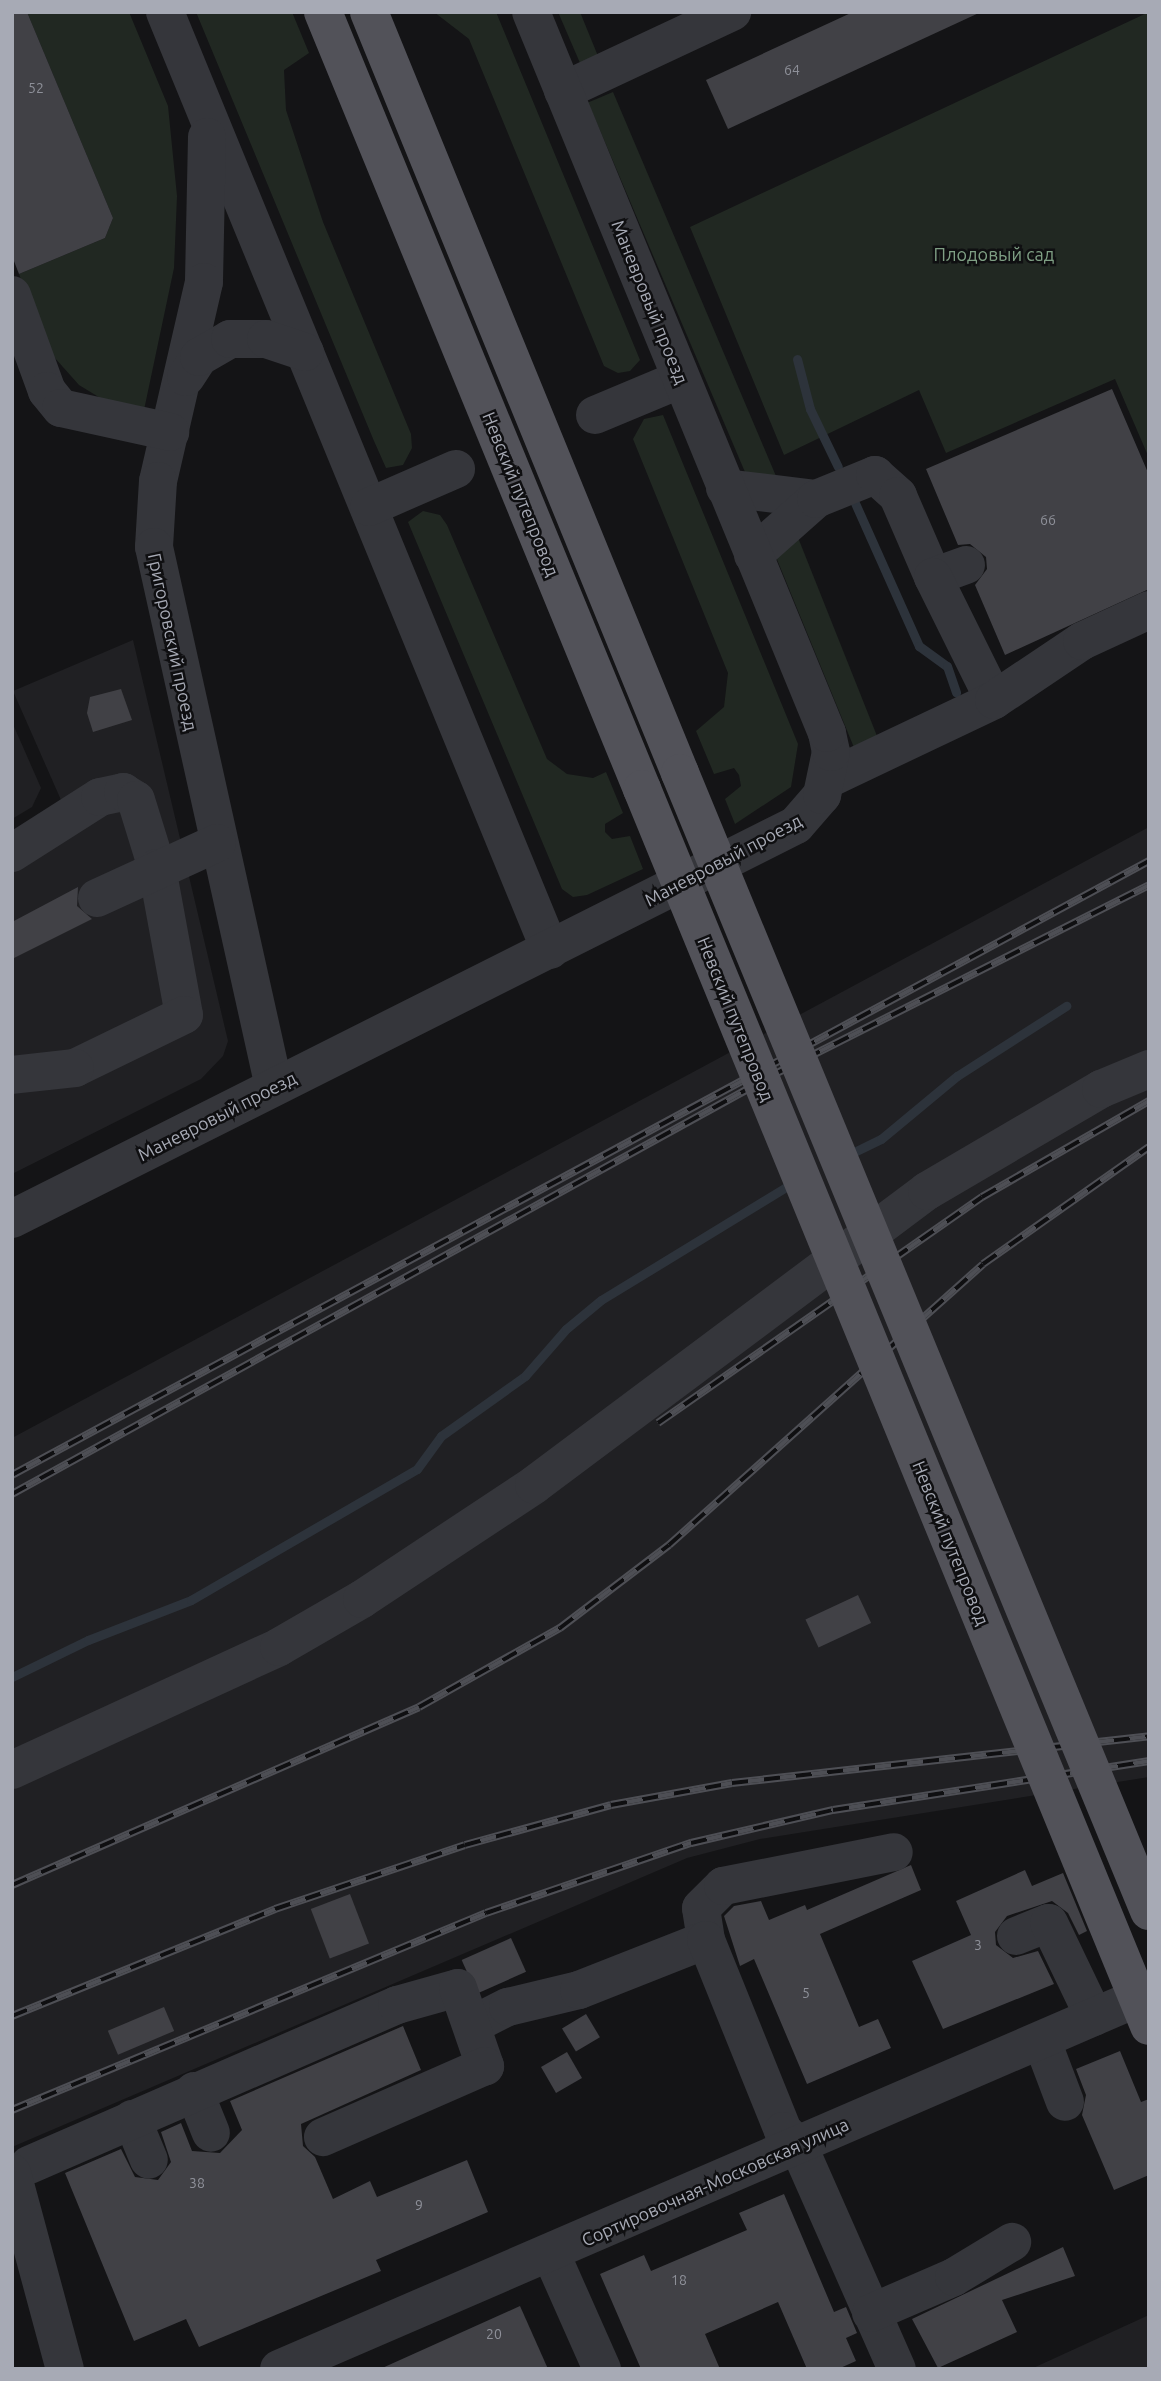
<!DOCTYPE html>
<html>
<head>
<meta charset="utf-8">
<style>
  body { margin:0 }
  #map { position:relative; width:1161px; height:2381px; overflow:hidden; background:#141416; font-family:Ubuntu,sans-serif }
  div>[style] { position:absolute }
  .built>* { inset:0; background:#202023 }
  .green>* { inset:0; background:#212822; transform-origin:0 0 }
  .stream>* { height:9px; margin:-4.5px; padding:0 4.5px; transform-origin:4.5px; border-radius:4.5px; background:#2d333b }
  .building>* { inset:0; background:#414146; transform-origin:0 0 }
  .minor>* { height:38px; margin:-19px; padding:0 19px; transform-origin:19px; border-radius:19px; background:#35363b }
  .major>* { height:38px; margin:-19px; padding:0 19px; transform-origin:19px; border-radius:19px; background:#525259 }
  .rail>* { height:8px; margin-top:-4px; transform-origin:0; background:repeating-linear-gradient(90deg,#0f0f11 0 16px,#4e4f55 0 32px); box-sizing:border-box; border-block:2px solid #4e4f55 }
  .major-bridge>* { height:38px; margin:-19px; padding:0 19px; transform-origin:19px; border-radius:19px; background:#525259 }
  span { translate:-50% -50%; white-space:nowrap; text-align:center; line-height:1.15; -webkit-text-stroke:5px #0f0f11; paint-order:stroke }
  .number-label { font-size:14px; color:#8e9099 }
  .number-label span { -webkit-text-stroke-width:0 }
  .park-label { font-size:18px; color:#7f9f84 }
  .street-label { font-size:18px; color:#a7aab5 }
  .frame { position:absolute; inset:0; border:14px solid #a7aab5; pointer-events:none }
</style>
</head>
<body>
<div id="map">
  <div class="built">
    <i style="clip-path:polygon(133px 640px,228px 1041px,223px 1056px,201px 1079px,12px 1174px,12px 838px,61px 800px,13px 691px)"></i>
    <i style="clip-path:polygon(12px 722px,41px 788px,32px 807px,12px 819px)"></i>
    <i style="clip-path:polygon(1149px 827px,1149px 1777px,760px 1839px,687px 1858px,12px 2147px,12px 1438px)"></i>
    <i style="clip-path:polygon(1149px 2315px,1149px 2369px,1031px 2369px)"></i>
  </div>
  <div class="green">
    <i style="clip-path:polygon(27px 12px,129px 12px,168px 106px,177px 196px,174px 268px,144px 410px,115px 407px,79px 385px,46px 348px,19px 274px,105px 238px,113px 218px)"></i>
    <i style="clip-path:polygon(196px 12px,292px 12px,309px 53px,284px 70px,286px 110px,323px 222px,411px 434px,412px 448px,403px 465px,386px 468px,374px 441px)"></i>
    <i style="clip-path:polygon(434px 12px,496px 12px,640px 360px,630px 371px,618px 373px,604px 366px,469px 39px)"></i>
    <i style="clip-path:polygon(558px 12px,580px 12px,600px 61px,580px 63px)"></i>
    <i style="clip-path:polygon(1149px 12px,1149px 458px,1115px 379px,946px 453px,919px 390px,784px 455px,690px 227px)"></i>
    <i style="left:613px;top:92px;width:422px;height:27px;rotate:67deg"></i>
    <i style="clip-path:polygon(663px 415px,798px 744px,791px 787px,735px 824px,725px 799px,741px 786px,739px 775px,734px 768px,714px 774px,696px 731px,724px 707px,728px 673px,633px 439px,644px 419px)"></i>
    <i style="clip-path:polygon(423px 511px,440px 515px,447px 525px,547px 759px,567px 774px,593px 778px,606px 772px,623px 813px,605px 824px,605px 832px,612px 839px,630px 836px,643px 869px,587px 895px,573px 897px,562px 889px,408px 522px)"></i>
    <i style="clip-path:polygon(795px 530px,879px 741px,855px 750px,776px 557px)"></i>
  </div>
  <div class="stream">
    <i style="left:797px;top:359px;width:52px;rotate:75.4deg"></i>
    <i style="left:810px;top:409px;width:64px;rotate:64.2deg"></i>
    <i style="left:855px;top:503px;width:157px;rotate:65.9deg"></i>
    <i style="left:919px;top:646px;width:34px;rotate:36deg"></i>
    <i style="left:947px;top:666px;width:28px;rotate:71deg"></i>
    <i style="left:846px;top:1156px;width:39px;rotate:-26deg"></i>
    <i style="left:881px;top:1139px;width:99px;rotate:-39.7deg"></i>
    <i style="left:957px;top:1076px;width:130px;rotate:-32.7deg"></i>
    <i style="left:12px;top:1677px;width:85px;rotate:-26deg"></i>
    <i style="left:88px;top:1640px;width:110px;rotate:-21.2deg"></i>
    <i style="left:191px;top:1600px;width:261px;rotate:-30.1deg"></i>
    <i style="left:417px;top:1469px;width:41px;rotate:-54deg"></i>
    <i style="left:441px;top:1436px;width:103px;rotate:-35.5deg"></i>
    <i style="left:525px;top:1376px;width:62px;rotate:-48.9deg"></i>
    <i style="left:566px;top:1329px;width:45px;rotate:-39.6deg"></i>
    <i style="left:601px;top:1300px;width:225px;rotate:-31.4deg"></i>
  </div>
  <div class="building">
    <i style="clip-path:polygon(12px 12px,27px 12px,113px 218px,105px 238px,19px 274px,12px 256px)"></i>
    <i style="clip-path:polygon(853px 12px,981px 12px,728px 129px,706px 80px)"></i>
    <i style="clip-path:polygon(1112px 389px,1149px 475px,1149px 589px,1005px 655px,975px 585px,987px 569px,986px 557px,970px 544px,958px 545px,926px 469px)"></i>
    <i style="clip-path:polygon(121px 689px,132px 720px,93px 732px,87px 713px,90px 697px)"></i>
    <i style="clip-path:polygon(78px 887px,77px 906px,92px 919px,12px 959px,12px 922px)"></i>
    <i style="left:858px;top:1595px;width:31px;height:58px;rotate:65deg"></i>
    <i style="clip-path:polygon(911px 1865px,921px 1890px,820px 1934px,859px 2027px,878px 2019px,891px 2048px,807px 2084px,754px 1959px,740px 1966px,724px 1916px,734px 1906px,761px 1901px,769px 1920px,805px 1905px,807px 1910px)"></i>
    <i style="clip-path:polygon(1025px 1870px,1032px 1886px,1063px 1873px,1087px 1931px,1079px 1935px,1068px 1913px,1052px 1901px,1007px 1916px,995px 1932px,996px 1945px,1013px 1958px,1038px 1951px,1054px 1984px,943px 2029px,912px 1961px,971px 1935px,956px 1901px)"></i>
    <i style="left:350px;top:1894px;width:53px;height:42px;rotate:69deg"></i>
    <i style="left:511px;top:1938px;width:37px;height:54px;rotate:66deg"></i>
    <i style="left:164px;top:2007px;width:26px;height:61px;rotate:67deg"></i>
    <i style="left:586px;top:2014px;width:27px;height:28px;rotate:59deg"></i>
    <i style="clip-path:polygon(403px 2026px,421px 2070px,301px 2124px,303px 2146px,315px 2157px,333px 2199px,370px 2181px,377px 2197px,467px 2160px,488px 2212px,376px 2260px,381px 2271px,199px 2347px,186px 2319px,134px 2341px,65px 2173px,121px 2149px,135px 2177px,158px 2180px,171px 2162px,161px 2132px,181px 2123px,192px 2151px,220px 2153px,242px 2130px,230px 2101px)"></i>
    <i style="clip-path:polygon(1120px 2051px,1141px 2102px,1149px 2099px,1149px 2175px,1114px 2190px,1082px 2115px,1086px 2095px,1076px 2069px)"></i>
    <i style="left:567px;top:2052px;width:30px;height:30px;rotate:60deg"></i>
    <i style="clip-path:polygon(784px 2194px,834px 2312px,846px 2307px,857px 2333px,846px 2338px,856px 2361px,838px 2369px,807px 2369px,778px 2302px,705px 2334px,720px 2369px,641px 2369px,600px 2274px,644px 2255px,651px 2271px,747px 2230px,739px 2213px)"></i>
    <i style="clip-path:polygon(1063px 2247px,1075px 2276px,1002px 2300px,1017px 2332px,938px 2368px,912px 2319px)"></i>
    <i style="clip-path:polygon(520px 2306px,548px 2369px,380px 2369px)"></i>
  </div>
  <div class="minor">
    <i style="left:165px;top:12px;width:1014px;rotate:67.68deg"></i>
    <i style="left:563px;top:91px;width:187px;rotate:-25.1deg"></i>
    <i style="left:207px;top:137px;width:145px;rotate:91.2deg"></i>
    <i style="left:204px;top:282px;width:204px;rotate:103deg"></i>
    <i style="left:158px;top:481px;width:66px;rotate:93.5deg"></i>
    <i style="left:154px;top:547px;width:553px;rotate:77.47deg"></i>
    <i style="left:12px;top:295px;width:102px;rotate:70deg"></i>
    <i style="left:47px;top:391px;width:22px;rotate:51deg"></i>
    <i style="left:61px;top:408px;width:112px;rotate:12.4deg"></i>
    <i style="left:186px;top:377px;width:24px;rotate:-57deg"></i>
    <i style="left:199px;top:357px;width:36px;rotate:-30deg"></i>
    <i style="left:230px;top:339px;width:36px"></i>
    <i style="left:266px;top:339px;width:41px;rotate:18.4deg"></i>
    <i style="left:595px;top:415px;width:93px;rotate:-22.7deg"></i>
    <i style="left:725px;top:488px;width:92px;rotate:6.9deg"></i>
    <i style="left:369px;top:507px;width:95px;rotate:-23.6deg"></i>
    <i style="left:753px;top:555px;width:84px;rotate:-41.6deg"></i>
    <i style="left:816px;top:499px;width:64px;rotate:-22.1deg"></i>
    <i style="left:875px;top:475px;width:31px;rotate:42deg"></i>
    <i style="left:898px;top:496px;width:88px;rotate:66.6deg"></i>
    <i style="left:966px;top:565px;width:35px;rotate:160deg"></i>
    <i style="left:933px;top:577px;width:137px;rotate:63.6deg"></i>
    <i style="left:828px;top:779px;width:184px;rotate:-25.4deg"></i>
    <i style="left:994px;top:700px;width:106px;rotate:-33.8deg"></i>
    <i style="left:1082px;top:641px;width:74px;rotate:-24.8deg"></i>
    <i style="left:12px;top:853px;width:104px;rotate:-32.5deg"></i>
    <i style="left:100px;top:797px;width:24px;rotate:-12deg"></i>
    <i style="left:123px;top:792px;width:15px;rotate:32deg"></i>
    <i style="left:136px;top:800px;width:71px;rotate:72.8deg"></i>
    <i style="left:157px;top:868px;width:149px;rotate:79.6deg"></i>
    <i style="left:184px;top:1015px;width:121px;rotate:154.1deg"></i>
    <i style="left:75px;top:1068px;width:63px;rotate:173.7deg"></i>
    <i style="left:97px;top:898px;width:132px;rotate:-24.6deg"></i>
    <i style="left:12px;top:1219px;width:877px;rotate:-26.68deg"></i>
    <i style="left:796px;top:825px;width:40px;rotate:-49deg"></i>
    <i style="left:822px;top:795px;width:44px;rotate:-78.2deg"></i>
    <i style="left:831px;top:752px;width:19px;rotate:-102deg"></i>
    <i style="left:827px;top:733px;width:779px;rotate:-112.32deg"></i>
    <i style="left:12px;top:1770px;width:294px;rotate:-24.7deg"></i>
    <i style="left:279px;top:1647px;width:96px;rotate:-30deg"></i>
    <i style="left:362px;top:1599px;width:206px;rotate:-33.5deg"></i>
    <i style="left:534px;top:1485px;width:491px;rotate:-36.8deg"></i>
    <i style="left:927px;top:1191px;width:202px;rotate:-30.4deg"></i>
    <i style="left:1101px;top:1089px;width:52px;rotate:-22.6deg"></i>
    <i style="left:1016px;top:1936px;width:35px;rotate:-22deg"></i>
    <i style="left:1049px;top:1923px;width:104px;rotate:64.4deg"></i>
    <i style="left:706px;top:1940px;width:32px;rotate:-99deg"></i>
    <i style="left:701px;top:1908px;width:31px;rotate:-45deg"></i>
    <i style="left:723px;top:1886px;width:174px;rotate:-11.2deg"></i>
    <i style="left:474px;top:2024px;width:38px;rotate:-27deg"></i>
    <i style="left:508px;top:2007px;width:73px;rotate:-13.5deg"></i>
    <i style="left:579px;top:1990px;width:136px;rotate:-21.5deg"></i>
    <i style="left:706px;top:1940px;width:206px;rotate:68deg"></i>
    <i style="left:783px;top:2131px;width:21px;rotate:43deg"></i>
    <i style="left:798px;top:2145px;width:245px;rotate:66.2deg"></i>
    <i style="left:1042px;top:2041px;width:65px;rotate:69.3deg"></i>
    <i style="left:194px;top:2091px;width:45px;rotate:68deg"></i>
    <i style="left:132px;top:2119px;width:44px;rotate:67.5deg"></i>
    <i style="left:29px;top:2165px;width:401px;rotate:-23.5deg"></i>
    <i style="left:397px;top:2005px;width:63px;rotate:-15.6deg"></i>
    <i style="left:458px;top:1988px;width:83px;rotate:70.9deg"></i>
    <i style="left:485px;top:2066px;width:177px;rotate:156.3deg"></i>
    <i style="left:12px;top:2173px;width:203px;rotate:74.9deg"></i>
    <i style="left:551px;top:2254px;width:126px;rotate:66.1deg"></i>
    <i style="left:871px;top:2313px;width:90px;rotate:-23.4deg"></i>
    <i style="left:954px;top:2277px;width:68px;rotate:-31.1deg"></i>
    <i style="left:279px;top:2369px;width:948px;rotate:-23.37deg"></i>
  </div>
  <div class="major">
    <i style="left:323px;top:12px;width:840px;rotate:67.68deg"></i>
    <i style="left:369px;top:12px;width:822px;rotate:67.77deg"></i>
  </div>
  <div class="rail">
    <i style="left:658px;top:1423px;width:395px;rotate:-34.9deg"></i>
    <i style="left:982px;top:1197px;width:193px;rotate:-29.9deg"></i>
    <i style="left:12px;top:1475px;width:1292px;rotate:-28.37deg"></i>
    <i style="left:12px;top:1494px;width:873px;rotate:-28.83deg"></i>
    <i style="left:777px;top:1073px;width:417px;rotate:-26.8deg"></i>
    <i style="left:12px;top:1885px;width:444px;rotate:-23.6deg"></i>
    <i style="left:419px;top:1707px;width:162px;rotate:-29.3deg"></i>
    <i style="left:560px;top:1628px;width:137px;rotate:-37.3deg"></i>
    <i style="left:669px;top:1545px;width:421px;rotate:-41.8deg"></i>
    <i style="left:983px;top:1264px;width:203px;rotate:-35.2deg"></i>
    <i style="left:12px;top:2016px;width:284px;rotate:-22.1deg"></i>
    <i style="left:275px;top:1909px;width:200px;rotate:-18.6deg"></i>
    <i style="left:465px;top:1845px;width:151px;rotate:-15.3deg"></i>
    <i style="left:611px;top:1805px;width:123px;rotate:-10.3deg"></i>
    <i style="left:732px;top:1783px;width:420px;rotate:-6.4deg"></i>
    <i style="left:12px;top:2110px;width:513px;rotate:-22.57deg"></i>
    <i style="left:486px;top:1913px;width:217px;rotate:-18.9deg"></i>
    <i style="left:691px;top:1843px;width:146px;rotate:-13.1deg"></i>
    <i style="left:833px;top:1810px;width:320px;rotate:-8.8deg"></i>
  </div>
  <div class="major-bridge">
    <i style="left:680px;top:773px;width:1231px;rotate:67.6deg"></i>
    <i style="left:642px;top:789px;width:1337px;rotate:67.71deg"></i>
  </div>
  <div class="number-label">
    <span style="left:792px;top:70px">64</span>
    <span style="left:36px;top:88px">52</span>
    <span style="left:1048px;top:520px">66</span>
    <span style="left:978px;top:1945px">3</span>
    <span style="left:806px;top:1993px">5</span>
    <span style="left:197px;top:2183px">38</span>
    <span style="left:419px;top:2205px">9</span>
    <span style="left:679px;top:2280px">18</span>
    <span style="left:494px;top:2334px">20</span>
  </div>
  <div class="park-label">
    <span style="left:994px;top:254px">Плодовый сад</span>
  </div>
  <div class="street-label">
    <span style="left:650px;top:302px;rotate:68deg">Маневровый проезд</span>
    <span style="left:521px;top:494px;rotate:68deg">Невский путепровод</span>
    <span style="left:173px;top:642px;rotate:78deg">Григоровский проезд</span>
    <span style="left:723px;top:860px;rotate:-28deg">Маневровый проезд</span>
    <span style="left:736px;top:1019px;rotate:68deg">Невский путепровод</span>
    <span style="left:217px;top:1116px;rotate:-27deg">Маневровый проезд</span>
    <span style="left:951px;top:1543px;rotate:68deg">Невский путепровод</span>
    <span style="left:715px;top:2182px;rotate:-24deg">Сортировочная-Московская улица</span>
  </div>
  <div class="frame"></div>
</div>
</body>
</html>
